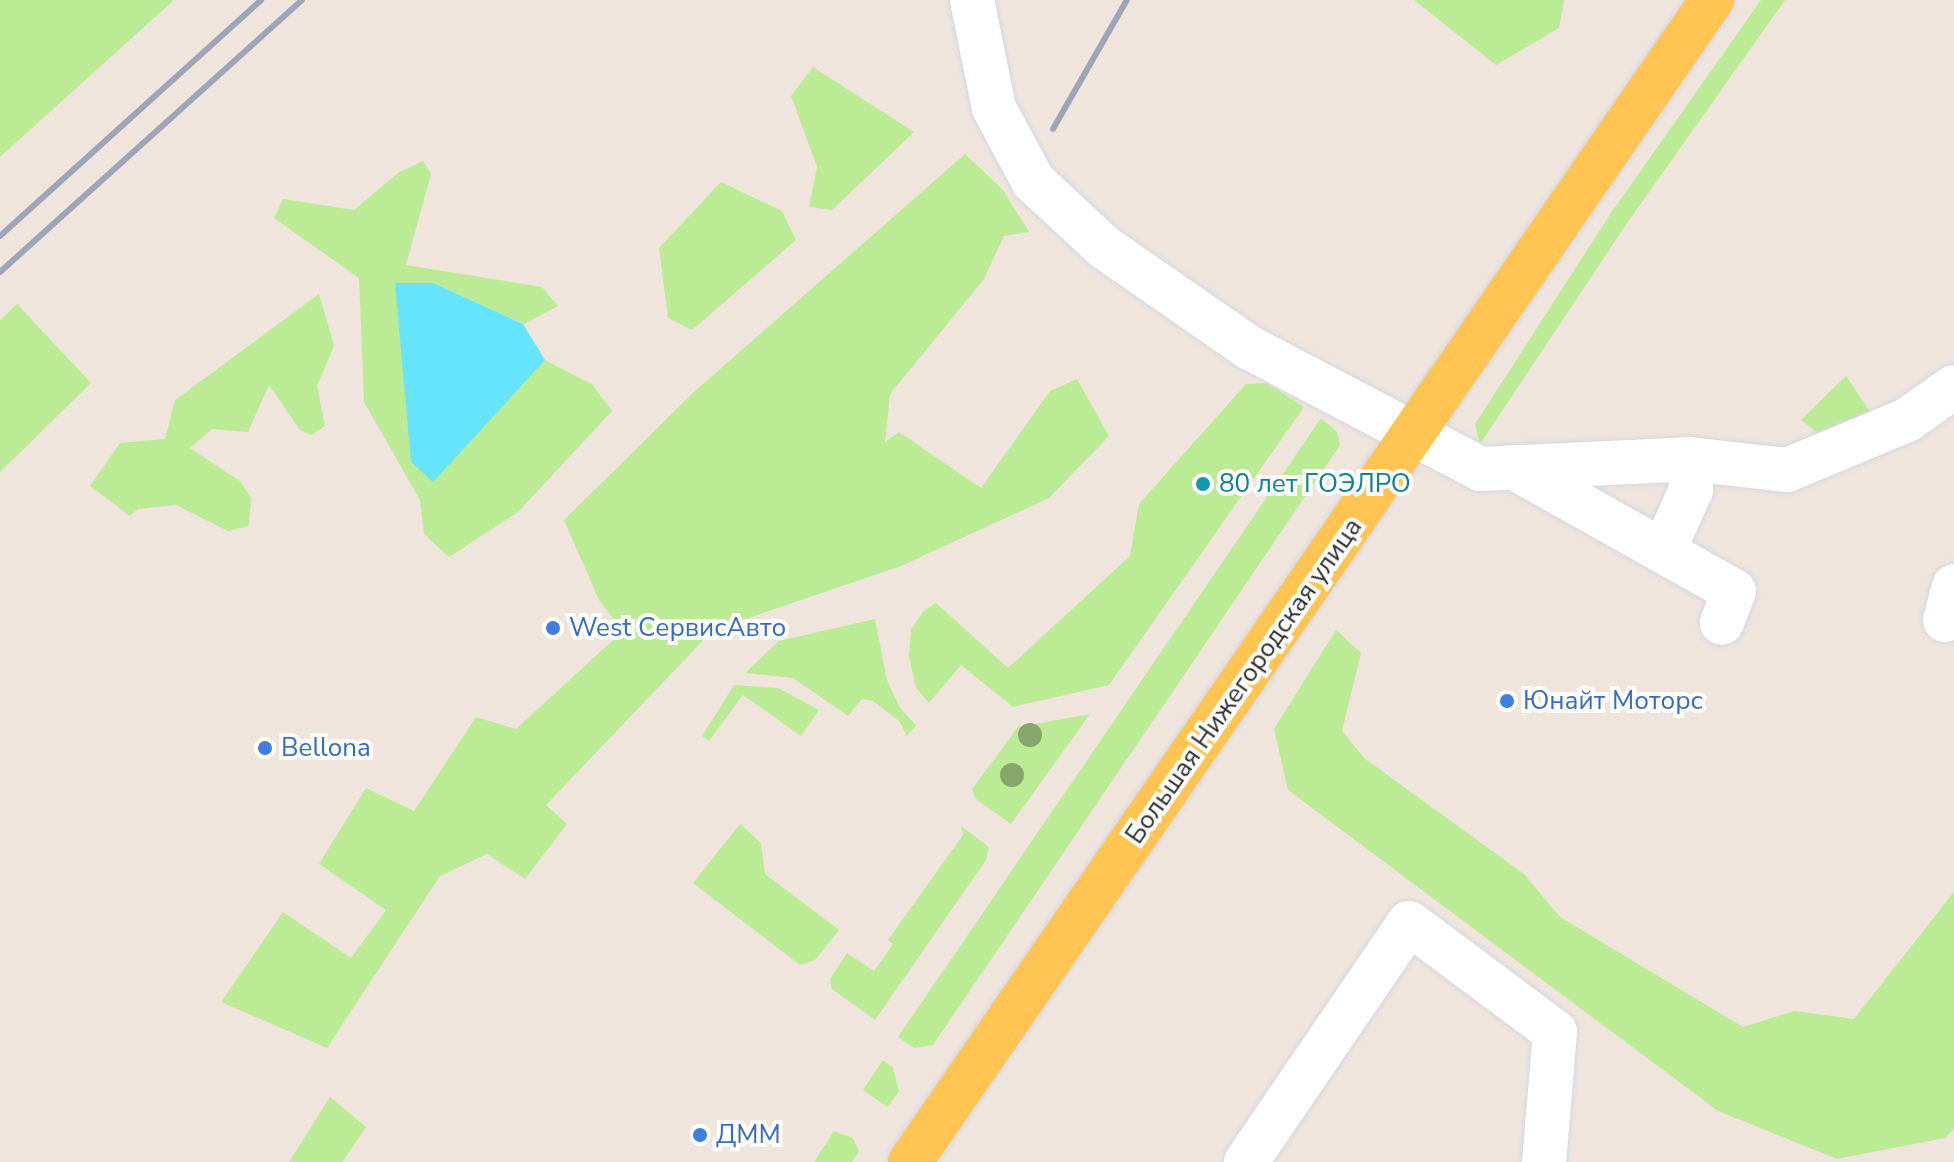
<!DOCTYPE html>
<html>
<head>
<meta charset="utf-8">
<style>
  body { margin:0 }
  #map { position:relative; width:1954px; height:1162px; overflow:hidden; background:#efe5dd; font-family:"Nunito Sans",sans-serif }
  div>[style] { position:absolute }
  .green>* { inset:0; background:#bbeb94 }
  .water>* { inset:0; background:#65e4fc }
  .roads { filter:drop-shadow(0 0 2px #d2d8e6) drop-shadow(0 0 2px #d2d8e6) }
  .minor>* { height:44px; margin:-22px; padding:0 22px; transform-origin:22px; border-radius:22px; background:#fff }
  .major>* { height:44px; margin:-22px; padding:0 22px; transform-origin:22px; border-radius:22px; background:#ffc452 }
  .rail>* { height:6px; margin:-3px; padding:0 3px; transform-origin:3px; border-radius:3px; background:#9fa5b8 }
  .trees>* { width:24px; height:24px; margin:-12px; border-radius:50%; background:#86a66d }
  .dots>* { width:22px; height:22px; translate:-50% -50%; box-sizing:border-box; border:4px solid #fff; border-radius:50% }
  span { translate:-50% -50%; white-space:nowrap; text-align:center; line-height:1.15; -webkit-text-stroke:8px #fff; paint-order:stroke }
  .culture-label { font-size:26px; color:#0d838f }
  .left { translate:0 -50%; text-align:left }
  .shop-label { font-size:26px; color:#366cbe }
  .street-label { font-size:26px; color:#2c2c2c }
</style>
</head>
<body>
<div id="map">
  <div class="green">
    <i style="clip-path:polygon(0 0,174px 0,0 157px)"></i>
    <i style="clip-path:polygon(1414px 0,1564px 0,1559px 28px,1496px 65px)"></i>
    <i style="clip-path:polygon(1761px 0,1785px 0,1625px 226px,1480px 444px,1475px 424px,1611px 213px)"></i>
    <i style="clip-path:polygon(813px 67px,914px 132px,832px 210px,809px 207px,817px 167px,791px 96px)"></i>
    <i style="clip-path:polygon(965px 154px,1003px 190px,1029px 232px,1004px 236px,984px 279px,890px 394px,885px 442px,899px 432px,981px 488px,1050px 391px,1077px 379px,1109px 436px,1049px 498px,901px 566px,713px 630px,546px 805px,567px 824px,525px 879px,487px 854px,440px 876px,327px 1048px,221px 1002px,283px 912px,351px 958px,386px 910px,319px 864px,366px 788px,414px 811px,476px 717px,516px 729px,623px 631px,599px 600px,564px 520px,695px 391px)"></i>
    <i style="clip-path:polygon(423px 161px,431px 174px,406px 265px,542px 287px,558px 306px,524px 324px,433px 283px,432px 482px,545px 360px,593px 385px,612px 411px,518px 512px,449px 557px,424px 534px,420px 500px,364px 402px,359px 278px,274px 218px,283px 199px,354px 210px,398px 173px)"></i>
    <i style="clip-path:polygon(721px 182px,782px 211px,796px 240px,692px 330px,668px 318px,659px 248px)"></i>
    <i style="clip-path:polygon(319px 294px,334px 346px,317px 386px,325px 426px,311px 435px,300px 430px,269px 385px,248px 432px,212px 429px,190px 448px,240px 481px,251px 498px,249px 526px,228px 531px,176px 505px,138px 509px,130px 516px,90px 486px,120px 443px,165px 439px,175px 400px)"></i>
    <i style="clip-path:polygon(17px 304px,91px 383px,0 472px,0 320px)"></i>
    <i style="clip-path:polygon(1846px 376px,1871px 413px,1822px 436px,1801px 420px)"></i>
    <i style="clip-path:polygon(1267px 383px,1304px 407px,1109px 685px,1013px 707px,961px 665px,929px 703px,916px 688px,909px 657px,911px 629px,924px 611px,936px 603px,1008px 668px,1130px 556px,1139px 504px,1246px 384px)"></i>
    <i style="clip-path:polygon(1321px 418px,1337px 432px,1340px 445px,933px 1045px,914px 1048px,898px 1037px)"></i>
    <i style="clip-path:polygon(875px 619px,887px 680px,900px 708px,916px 725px,907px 736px,900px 722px,873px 701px,862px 699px,848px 716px,793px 678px,745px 673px,779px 641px)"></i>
    <i style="clip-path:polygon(1336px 630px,1361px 653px,1342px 731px,1364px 758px,1524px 874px,1560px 917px,1743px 1027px,1794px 1011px,1854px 1019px,1954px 892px,1954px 1129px,1945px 1138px,1837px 1159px,1718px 1111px,1288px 790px,1274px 729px)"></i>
    <i style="clip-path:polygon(734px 685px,778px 688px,819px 710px,801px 736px,743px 695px,709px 741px,702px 736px)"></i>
    <i style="clip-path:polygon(1090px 714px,1011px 824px,976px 799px,972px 789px,1018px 727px)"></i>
    <i style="clip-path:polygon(740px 824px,761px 843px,765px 874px,839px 930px,815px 960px,800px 965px,693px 883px)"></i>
    <i style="clip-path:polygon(961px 826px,989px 847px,986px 860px,875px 1020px,832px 989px,830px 979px,847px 953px,874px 971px,893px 944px,888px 940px,963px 835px)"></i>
    <i style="clip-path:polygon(883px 1060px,893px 1068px,899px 1092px,887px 1107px,863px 1090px)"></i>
    <i style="clip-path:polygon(330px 1097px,366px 1127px,342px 1162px,289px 1162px)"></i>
    <i style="clip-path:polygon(834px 1131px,853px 1138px,859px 1152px,852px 1162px,814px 1162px)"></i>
  </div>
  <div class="water">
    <i style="clip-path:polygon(395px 283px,433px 283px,523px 324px,545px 360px,433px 482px,411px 462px)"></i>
  </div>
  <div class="roads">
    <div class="minor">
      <i style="left:972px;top:0;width:110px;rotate:78.5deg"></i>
      <i style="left:994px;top:108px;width:83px;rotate:61.9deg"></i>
      <i style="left:1033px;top:181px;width:97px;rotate:42.9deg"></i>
      <i style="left:1104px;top:247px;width:178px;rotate:34.7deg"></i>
      <i style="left:1250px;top:348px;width:260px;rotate:27.7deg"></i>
      <i style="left:1480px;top:469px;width:209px;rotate:-2.7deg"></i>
      <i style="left:1689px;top:459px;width:99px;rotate:6.4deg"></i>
      <i style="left:1787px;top:470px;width:130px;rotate:-22.6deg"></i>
      <i style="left:1907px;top:420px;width:57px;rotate:-35.1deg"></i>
      <i style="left:1513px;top:467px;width:253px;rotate:29.3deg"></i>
      <i style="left:1734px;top:591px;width:34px;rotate:111deg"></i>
      <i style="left:1664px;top:550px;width:66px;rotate:-65.8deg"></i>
      <i style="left:1691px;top:490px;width:31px;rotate:-94deg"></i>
      <i style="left:1945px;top:620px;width:35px;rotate:-75deg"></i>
      <i style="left:1246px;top:1162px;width:289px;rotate:-55.7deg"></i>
      <i style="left:1409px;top:923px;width:182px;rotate:36.7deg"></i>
      <i style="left:1555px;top:1032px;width:130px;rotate:94.8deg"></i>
    </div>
    <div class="major">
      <i style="left:910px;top:1162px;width:1412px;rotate:-55.39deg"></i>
    </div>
  </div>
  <div class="rail">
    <i style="left:1053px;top:129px;width:149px;rotate:-60.2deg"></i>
    <i style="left:0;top:236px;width:352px;rotate:-42.1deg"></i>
    <i style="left:0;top:272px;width:406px;rotate:-42deg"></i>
  </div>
  <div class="trees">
    <i style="left:1030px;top:735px"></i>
    <i style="left:1012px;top:775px"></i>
  </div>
  <div class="dots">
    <i style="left:1203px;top:484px;background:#0f9aa8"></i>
    <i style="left:553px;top:628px;background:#3f7fe0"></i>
    <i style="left:1507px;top:701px;background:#3f7fe0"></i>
    <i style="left:265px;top:748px;background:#3f7fe0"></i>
    <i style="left:700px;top:1135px;background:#3f7fe0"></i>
  </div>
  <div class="culture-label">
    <span class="left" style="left:1219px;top:484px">80 лет ГОЭЛРО</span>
  </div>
  <div class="shop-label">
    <span class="left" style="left:569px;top:628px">West СервисАвто</span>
    <span class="left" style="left:1523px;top:701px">Юнайт Моторс</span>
    <span class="left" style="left:281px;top:748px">Bellona</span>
    <span class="left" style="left:716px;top:1135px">ДММ</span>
  </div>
  <div class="street-label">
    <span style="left:1244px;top:681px;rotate:-55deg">Большая Нижегородская улица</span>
  </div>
</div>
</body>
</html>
